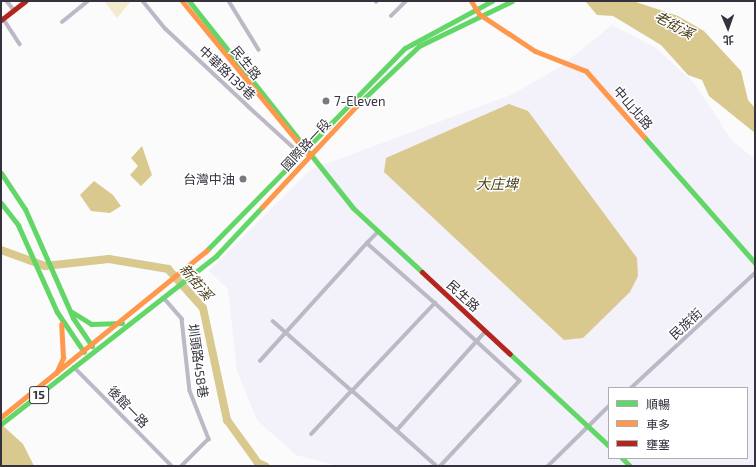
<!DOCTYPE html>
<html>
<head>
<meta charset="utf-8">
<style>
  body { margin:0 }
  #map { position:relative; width:756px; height:467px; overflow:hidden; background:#fbfbfb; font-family:"Exo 2","Noto Sans TC",sans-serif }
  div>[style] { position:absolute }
  .built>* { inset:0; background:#f3f1f9 }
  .green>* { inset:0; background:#f3ebce }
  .water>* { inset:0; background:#d9c98e }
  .river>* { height:8px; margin:-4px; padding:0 4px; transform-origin:4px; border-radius:4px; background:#d9c98e }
  .street>* { height:3.5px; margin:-1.75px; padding:0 1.75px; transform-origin:1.75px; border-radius:1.75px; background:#bdb8c6 }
  .fast>* { height:5px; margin:-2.5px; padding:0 2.5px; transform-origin:2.5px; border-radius:2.5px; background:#63d668 }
  .slow>* { height:5px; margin:-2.5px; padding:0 2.5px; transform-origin:2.5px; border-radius:2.5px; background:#ff974d }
  .jam>* { height:5px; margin:-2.5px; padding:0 2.5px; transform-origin:2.5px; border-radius:2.5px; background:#b3261e }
  .dots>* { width:11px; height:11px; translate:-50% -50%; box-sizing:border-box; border:2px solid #fff; border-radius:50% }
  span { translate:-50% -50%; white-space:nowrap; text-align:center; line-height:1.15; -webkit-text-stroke:3px #fff; paint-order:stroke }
  .shield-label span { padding:1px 3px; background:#fff; border:1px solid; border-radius:3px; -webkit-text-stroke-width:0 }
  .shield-label { font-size:12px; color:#35313d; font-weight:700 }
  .street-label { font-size:13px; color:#35313d }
  .poi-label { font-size:13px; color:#35313d }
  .left { translate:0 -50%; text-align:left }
  .right { translate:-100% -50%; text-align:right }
  .water-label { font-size:14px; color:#473d18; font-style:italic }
  .frame { position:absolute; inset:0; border:2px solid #35313d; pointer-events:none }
  .legend { position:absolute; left:608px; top:387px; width:140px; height:72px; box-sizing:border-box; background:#fff; border:1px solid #aeadb1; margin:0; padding:5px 7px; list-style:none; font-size:12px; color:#35313d }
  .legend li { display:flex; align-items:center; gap:8px; height:20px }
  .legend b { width:20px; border:1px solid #aeadb1 }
  .north { position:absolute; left:708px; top:8px; width:40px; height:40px; -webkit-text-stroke:3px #fff; paint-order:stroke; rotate:178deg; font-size:11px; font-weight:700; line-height:16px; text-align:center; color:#35313d }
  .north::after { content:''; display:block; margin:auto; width:14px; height:18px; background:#35313d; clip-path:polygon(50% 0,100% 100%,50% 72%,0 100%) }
</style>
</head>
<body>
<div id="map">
  <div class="built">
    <i style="clip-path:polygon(evenodd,612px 25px,656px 48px,695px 84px,732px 141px,755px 159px,755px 466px,338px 466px,296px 455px,257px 420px,237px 371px,228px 289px,209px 271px,310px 170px,511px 95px,560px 67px,612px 25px,609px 388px,747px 388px,747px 458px,609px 458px,609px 388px)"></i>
  </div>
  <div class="green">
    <i style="clip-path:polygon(104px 1px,131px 1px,117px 18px)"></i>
  </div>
  <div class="water">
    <i style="clip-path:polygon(585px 1px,633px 1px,678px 16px,704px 31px,741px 71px,748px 100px,755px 108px,755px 133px,709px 96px,702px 80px,688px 75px,661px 45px,613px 16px,597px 15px)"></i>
    <i style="clip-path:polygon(509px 104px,528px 111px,637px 258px,638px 276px,630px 292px,583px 338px,564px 340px,384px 172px,386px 158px)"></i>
    <i style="clip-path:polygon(142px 146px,152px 175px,141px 186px,130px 175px,138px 166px,131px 158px)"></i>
    <i style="clip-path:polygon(94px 181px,113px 195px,121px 206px,110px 213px,91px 211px,80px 195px)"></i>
    <i style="clip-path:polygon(1px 424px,23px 444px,34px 466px,1px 466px)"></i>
  </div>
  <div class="river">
    <i style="left:1px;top:250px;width:47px;rotate:20deg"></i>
    <i style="left:45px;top:266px;width:64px;rotate:-6.2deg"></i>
    <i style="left:109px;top:259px;width:60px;rotate:9.6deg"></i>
    <i style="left:168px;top:269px;width:52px;rotate:48.1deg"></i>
    <i style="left:203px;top:308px;width:115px;rotate:77.9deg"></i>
    <i style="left:227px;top:420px;width:53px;rotate:54.2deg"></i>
    <i style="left:258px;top:463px;width:8px;rotate:23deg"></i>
  </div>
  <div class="street">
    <i style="left:7px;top:1px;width:11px;rotate:52deg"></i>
    <i style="left:143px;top:1px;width:36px;rotate:51deg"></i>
    <i style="left:166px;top:29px;width:114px;rotate:43.2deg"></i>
    <i style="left:249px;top:107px;width:62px;rotate:42.4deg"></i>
    <i style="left:295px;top:149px;width:9px;rotate:18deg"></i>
    <i style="left:229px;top:1px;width:57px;rotate:58.5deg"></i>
    <i style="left:376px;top:2px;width:1px;rotate:-45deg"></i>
    <i style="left:391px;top:16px;width:21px;rotate:-45deg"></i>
    <i style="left:3px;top:18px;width:31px;rotate:57deg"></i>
    <i style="left:62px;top:22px;width:33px;rotate:-39deg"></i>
    <i style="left:367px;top:243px;width:14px;rotate:-45deg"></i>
    <i style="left:164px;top:298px;width:28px;rotate:49deg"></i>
    <i style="left:182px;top:319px;width:72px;rotate:83.7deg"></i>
    <i style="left:190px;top:391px;width:52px;rotate:68.4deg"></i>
    <i style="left:209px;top:439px;width:38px;rotate:135deg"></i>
    <i style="left:273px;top:321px;width:106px;rotate:41.5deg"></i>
    <i style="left:352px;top:391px;width:59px;rotate:132.9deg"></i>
    <i style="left:260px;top:361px;width:159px;rotate:-47.8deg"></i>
    <i style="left:367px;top:243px;width:91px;rotate:41.4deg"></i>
    <i style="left:74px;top:367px;width:139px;rotate:45.3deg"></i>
    <i style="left:631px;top:388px;width:169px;rotate:-42.8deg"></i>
    <i style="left:397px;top:430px;width:132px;rotate:-48.1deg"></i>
    <i style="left:436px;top:466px;width:113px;rotate:-138.2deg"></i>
    <i style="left:352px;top:391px;width:121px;rotate:-46.7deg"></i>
    <i style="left:435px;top:303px;width:115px;rotate:42.5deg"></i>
    <i style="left:520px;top:381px;width:116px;rotate:132.9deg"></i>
    <i style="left:548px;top:466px;width:86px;rotate:-44.5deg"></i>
  </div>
  <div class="fast">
    <i style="left:189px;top:1px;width:264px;rotate:51.6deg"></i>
    <i style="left:353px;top:208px;width:94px;rotate:42.8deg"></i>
    <i style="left:357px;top:105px;width:86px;rotate:-43.6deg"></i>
    <i style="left:419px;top:46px;width:103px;rotate:-25.8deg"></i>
    <i style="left:644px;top:137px;width:168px;rotate:48.6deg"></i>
    <i style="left:1px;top:173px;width:43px;rotate:56.3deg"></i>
    <i style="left:25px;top:209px;width:119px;rotate:66.2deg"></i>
    <i style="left:73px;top:318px;width:34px;rotate:56deg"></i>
    <i style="left:1px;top:203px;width:28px;rotate:52deg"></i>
    <i style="left:18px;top:225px;width:95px;rotate:65.9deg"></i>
    <i style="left:57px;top:312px;width:48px;rotate:56deg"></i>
    <i style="left:207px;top:250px;width:283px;rotate:-45.6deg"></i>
    <i style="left:405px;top:48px;width:99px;rotate:-28.4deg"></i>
    <i style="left:72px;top:312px;width:22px;rotate:32deg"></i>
    <i style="left:91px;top:324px;width:31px;rotate:-2deg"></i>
    <i style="left:510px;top:354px;width:135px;rotate:42.9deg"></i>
    <i style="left:1px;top:424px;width:273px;rotate:-38deg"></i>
    <i style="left:216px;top:256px;width:67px;rotate:-46.8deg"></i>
    <i style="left:622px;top:458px;width:11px;rotate:45deg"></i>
  </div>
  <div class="slow">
    <i style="left:182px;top:1px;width:197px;rotate:50.6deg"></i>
    <i style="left:471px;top:1px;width:15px;rotate:58deg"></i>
    <i style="left:479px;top:14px;width:67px;rotate:33.5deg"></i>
    <i style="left:535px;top:51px;width:55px;rotate:21.4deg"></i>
    <i style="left:586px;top:71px;width:88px;rotate:48.7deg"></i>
    <i style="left:262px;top:207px;width:139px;rotate:-47deg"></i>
    <i style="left:56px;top:373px;width:17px;rotate:-65deg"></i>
    <i style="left:63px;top:358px;width:34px;rotate:-93deg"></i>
    <i style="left:1px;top:417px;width:265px;rotate:-39deg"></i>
  </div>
  <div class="jam">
    <i style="left:1px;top:20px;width:31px;rotate:-38deg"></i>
    <i style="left:422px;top:272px;width:120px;rotate:43deg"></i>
  </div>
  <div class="dots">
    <i style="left:326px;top:101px;background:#7a7880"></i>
    <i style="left:243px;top:179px;background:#7a7880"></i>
  </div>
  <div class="shield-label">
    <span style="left:39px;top:395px">15</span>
  </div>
  <div class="street-label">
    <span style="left:246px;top:63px;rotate:51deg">民生路</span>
    <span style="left:227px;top:73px;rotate:43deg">中華路139巷</span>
    <span style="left:633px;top:108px;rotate:49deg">中山北路</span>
    <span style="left:306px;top:145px;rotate:-47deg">國際路一段</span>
    <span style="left:463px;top:296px;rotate:43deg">民生路</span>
    <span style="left:686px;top:324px;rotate:-43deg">民族街</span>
    <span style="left:198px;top:361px;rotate:82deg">圳頭路458巷</span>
    <span style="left:128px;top:407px;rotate:46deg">後館一路</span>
  </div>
  <div class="poi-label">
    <span class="left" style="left:334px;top:101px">7-Eleven</span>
    <span class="right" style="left:235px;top:179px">台灣中油</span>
  </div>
  <div class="water-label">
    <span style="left:674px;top:25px;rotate:28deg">老街溪</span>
    <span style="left:497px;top:184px">大庄埤</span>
    <span style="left:196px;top:282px;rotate:50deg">新街溪</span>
  </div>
  <div class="frame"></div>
  <ul class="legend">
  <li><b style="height:5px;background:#63d668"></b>順暢</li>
  <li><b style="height:5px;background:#ff974d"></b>車多</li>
  <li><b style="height:5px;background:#b3261e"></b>壅塞</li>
  </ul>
  <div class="north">北</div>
</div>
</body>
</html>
